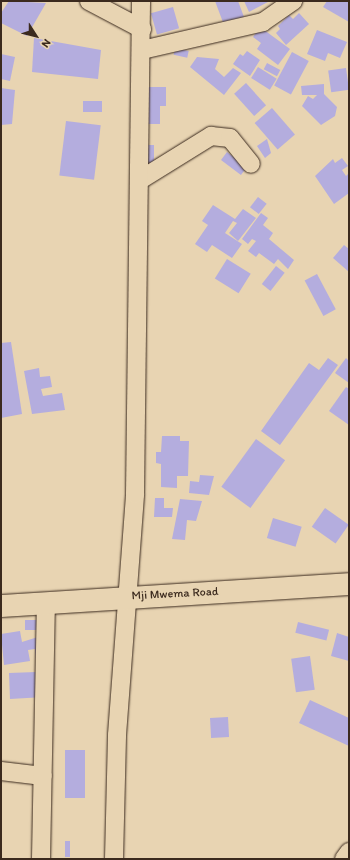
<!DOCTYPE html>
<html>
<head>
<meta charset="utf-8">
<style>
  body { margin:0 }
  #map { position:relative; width:350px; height:860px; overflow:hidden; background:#e8d4b2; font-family:Itim,sans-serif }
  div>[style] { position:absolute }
  .building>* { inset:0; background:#b4adde; transform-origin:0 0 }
  .roads { filter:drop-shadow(0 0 1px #3b2a1e) drop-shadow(0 0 1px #3b2a1e) }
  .minor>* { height:18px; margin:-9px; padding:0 9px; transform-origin:9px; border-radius:9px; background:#e8d4b2 }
  .major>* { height:22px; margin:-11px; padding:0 11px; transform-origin:11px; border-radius:11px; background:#e8d4b2 }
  span { translate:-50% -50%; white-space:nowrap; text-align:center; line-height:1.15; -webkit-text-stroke:4px #e8d4b2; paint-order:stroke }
  .street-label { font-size:12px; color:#3b2a1e }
  .frame { position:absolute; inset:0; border:2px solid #3b2a1e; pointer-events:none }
  .north { position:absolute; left:16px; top:16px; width:40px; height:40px; -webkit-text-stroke:3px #e8d4b2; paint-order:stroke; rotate:126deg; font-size:11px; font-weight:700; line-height:16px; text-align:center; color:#3b2a1e }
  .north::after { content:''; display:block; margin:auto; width:14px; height:18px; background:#3b2a1e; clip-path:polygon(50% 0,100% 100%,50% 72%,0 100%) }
</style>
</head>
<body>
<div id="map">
  <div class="building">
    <i style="clip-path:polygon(9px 1px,46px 3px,27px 36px,1px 23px,1px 13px)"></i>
    <i style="clip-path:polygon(215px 1px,238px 1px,244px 17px,224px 25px)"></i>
    <i style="clip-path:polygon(244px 1px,268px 1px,268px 2px,249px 12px)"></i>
    <i style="clip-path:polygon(327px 1px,349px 1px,349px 22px,323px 7px)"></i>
    <i style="left:173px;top:7px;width:22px;height:23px;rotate:74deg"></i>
    <i style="clip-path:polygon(299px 13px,309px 24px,286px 45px,276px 33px,280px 29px,278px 26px,289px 15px,293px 19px)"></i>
    <i style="clip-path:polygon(260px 27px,290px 49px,278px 65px,257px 49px,261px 43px,253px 37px)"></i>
    <i style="clip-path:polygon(317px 30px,347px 42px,340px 58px,328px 53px,325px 61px,307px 54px)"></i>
    <i style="clip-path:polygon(34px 38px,101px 50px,98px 79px,32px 72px)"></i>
    <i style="left:175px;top:48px;width:14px;height:7px;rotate:12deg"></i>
    <i style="clip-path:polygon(247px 51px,260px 60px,250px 76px,233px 64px,240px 54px,243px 56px)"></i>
    <i style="left:292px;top:52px;width:19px;height:38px;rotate:28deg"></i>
    <i style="clip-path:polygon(1px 54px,15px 57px,10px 81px,1px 79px)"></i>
    <i style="clip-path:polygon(197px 57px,219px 59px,215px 69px,224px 77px,233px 68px,241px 73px,224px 95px,190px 67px)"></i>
    <i style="left:267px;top:63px;width:15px;height:7px;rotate:28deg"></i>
    <i style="left:258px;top:67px;width:22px;height:13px;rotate:32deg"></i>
    <i style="left:346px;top:68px;width:22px;height:18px;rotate:82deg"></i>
    <i style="left:246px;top:83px;width:30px;height:16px;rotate:48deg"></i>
    <i style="clip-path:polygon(324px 84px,324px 94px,337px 107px,335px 116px,321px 125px,302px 106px,308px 96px,313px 99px,317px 95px,302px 95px,301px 86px)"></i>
    <i style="clip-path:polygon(148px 87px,166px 87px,166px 106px,160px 106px,160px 124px,147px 124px)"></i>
    <i style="clip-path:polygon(1px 88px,15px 90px,12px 124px,1px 125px)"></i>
    <i style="left:83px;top:101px;width:19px;height:11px"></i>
    <i style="left:272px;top:108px;width:35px;height:23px;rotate:49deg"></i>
    <i style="left:66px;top:121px;width:35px;height:55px;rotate:7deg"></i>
    <i style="clip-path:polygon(267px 139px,271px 153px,265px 158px,257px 146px)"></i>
    <i style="left:143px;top:145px;width:11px;height:19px"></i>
    <i style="left:227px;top:152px;width:25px;height:10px;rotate:37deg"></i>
    <i style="clip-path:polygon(342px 158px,348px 166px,342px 170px,346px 176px,349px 173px,349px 193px,334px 204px,315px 176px,333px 159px,335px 163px)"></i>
    <i style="left:258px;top:197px;width:11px;height:13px;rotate:38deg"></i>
    <i style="clip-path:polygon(213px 205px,235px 219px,243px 209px,256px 218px,238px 241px,229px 233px,237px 223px,233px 221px,225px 233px,242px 244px,232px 258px,212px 245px,207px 252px,195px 244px,208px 225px,202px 221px)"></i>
    <i style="clip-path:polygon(261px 213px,268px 218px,263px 225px,273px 233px,269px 239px,294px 260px,288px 269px,278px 259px,274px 264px,259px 253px,256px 257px,248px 251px,256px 241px,252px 239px,248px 244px,242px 239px)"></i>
    <i style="clip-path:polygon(344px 245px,349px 249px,349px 272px,333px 258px)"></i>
    <i style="left:227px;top:259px;width:28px;height:23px;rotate:32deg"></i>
    <i style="left:276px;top:266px;width:11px;height:23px;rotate:38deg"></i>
    <i style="left:317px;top:274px;width:40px;height:14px;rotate:62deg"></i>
    <i style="clip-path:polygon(11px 342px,22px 414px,1px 418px,1px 343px)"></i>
    <i style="clip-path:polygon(328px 358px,338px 365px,280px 445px,261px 431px,309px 363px,319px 370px)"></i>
    <i style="clip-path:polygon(346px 358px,349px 361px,349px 383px,335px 373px)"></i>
    <i style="clip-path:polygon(39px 368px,40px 377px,50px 376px,52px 387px,41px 389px,43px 396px,62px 393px,65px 410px,32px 414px,24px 371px)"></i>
    <i style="clip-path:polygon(346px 387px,349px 389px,349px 425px,329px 411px)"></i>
    <i style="clip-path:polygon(162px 436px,180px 436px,180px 441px,189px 441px,188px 476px,177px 476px,177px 488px,161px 487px,161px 464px,156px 463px,156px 452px,161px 452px)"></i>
    <i style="left:256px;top:439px;width:36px;height:59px;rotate:36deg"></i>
    <i style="clip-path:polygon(200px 475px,214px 476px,209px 495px,189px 493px,190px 481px,199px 482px)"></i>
    <i style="clip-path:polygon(155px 498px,164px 498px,164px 508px,173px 508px,172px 517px,154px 517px)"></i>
    <i style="clip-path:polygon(180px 499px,202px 501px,196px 521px,187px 520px,185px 540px,172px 539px)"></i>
    <i style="left:325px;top:508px;width:29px;height:23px;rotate:35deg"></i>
    <i style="left:273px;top:518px;width:30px;height:21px;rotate:17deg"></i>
    <i style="left:42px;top:620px;width:10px;height:17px;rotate:90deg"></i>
    <i style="left:298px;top:622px;width:32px;height:11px;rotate:14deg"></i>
    <i style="clip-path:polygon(20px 631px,22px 642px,41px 636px,44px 657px,36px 658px,35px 649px,28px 650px,30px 661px,4px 665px,1px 634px)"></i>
    <i style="clip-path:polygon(337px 633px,349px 637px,349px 661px,331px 656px)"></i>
    <i style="left:310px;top:656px;width:34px;height:19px;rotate:82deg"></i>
    <i style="clip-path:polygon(36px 672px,44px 697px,10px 699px,9px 673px)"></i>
    <i style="clip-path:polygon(310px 700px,349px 718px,349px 746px,299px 723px)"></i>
    <i style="left:228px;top:717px;width:20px;height:18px;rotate:87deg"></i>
    <i style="left:65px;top:750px;width:20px;height:48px"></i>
    <i style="left:65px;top:841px;width:5px;height:16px"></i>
  </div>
  <div class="roads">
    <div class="minor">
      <i style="left:89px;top:1px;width:60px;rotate:27.8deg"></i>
      <i style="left:142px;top:50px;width:124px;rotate:-13deg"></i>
      <i style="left:263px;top:22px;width:37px;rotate:-35deg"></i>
      <i style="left:140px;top:180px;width:84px;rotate:-31.8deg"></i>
      <i style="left:211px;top:136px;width:19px;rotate:6deg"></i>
      <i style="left:230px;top:138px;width:33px;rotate:51deg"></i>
      <i style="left:1px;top:771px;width:42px;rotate:6.8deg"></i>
      <i style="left:41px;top:859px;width:255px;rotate:-88.9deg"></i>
      <i style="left:114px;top:859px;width:124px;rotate:-88.6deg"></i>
      <i style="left:117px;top:735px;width:242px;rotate:-85.7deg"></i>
      <i style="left:135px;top:494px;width:493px;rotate:-89.3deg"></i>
      <i style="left:344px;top:859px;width:9px;rotate:-54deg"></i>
    </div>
    <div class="major">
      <i style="left:1px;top:606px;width:349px;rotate:-3.6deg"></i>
    </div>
  </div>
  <div class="street-label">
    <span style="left:175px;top:594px;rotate:-3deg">Mji Mwema Road</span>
  </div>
  <div class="frame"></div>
  <div class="north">N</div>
</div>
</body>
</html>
